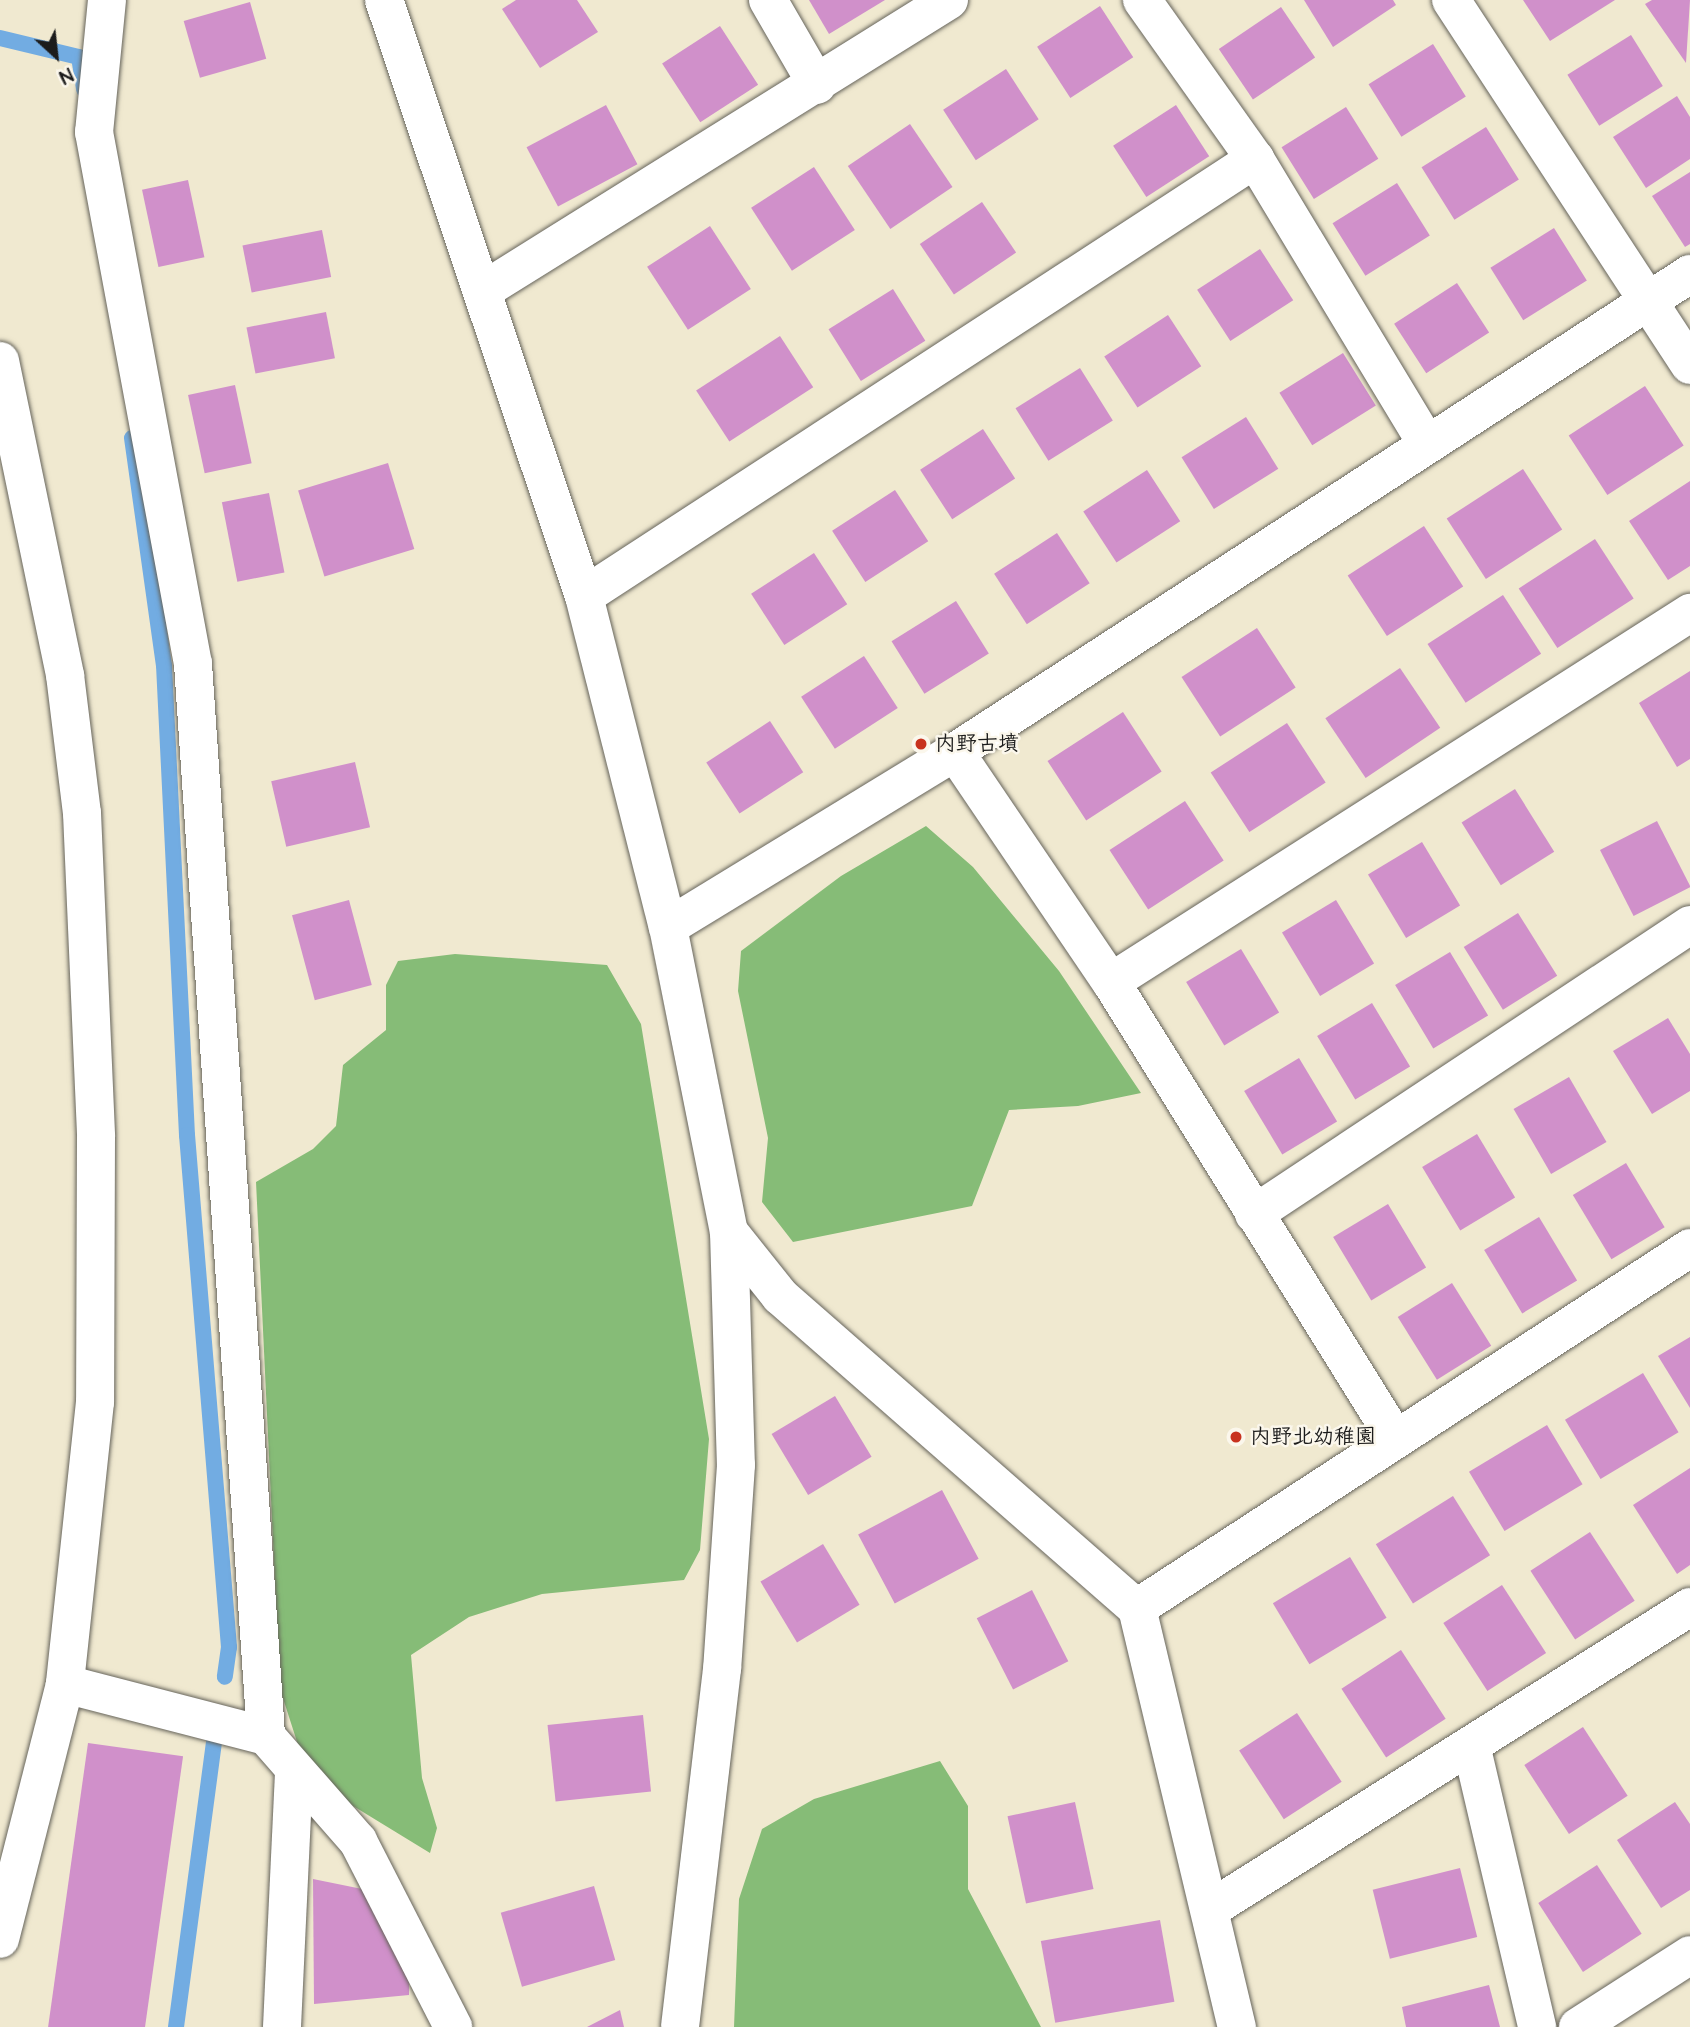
<!DOCTYPE html>
<html>
<head>
<meta charset="utf-8">
<style>
  body { margin:0 }
  #map { position:relative; width:1690px; height:2027px; overflow:hidden; background:#f0e9d0; font-family:"Architects Daughter","Klee One",sans-serif }
  div>[style] { position:absolute }
  .forest>* { inset:0; background:#86bc77 }
  .stream>* { height:16px; margin:-8px; padding:0 8px; transform-origin:8px; border-radius:8px; background:#72ace2 }
  .building>* { inset:0; background:#d090ca; transform-origin:0 0 }
  .roads { filter:drop-shadow(0 0 2px #66645b) drop-shadow(0 0 2px #66645b) }
  .minor>* { height:38px; margin:-19px; padding:0 19px; transform-origin:19px; border-radius:19px; background:#fff }
  .dots>* { width:19px; height:19px; translate:-50% -50%; box-sizing:border-box; border:4px solid #fbf7ec; border-radius:50% }
  span { translate:-50% -50%; white-space:nowrap; text-align:center; line-height:1.15; -webkit-text-stroke:5px #fbf7ec; paint-order:stroke }
  .poi-label { font-size:21px; color:#1c1c1c; font-weight:700 }
  .left { translate:0 -50%; text-align:left }
  .north { position:absolute; left:21px; top:21px; width:70px; height:70px; -webkit-text-stroke:5px #fbf7ec; paint-order:stroke; rotate:153deg; font-size:19px; font-weight:700; line-height:28px; text-align:center; color:#1c1c1c }
  .north::after { content:''; display:block; margin:auto; width:24px; height:32px; background:#1c1c1c; clip-path:polygon(50% 0,100% 100%,50% 72%,0 100%) }
</style>
</head>
<body>
<div id="map">
  <div class="forest">
    <i style="clip-path:polygon(926px 826px,973px 867px,1059px 971px,1141px 1093px,1078px 1106px,1009px 1110px,972px 1206px,793px 1242px,762px 1202px,768px 1138px,738px 991px,741px 951px,841px 876px)"></i>
    <i style="clip-path:polygon(455px 954px,607px 965px,641px 1024px,709px 1439px,700px 1550px,684px 1580px,542px 1594px,469px 1617px,411px 1655px,422px 1778px,437px 1828px,430px 1853px,345px 1801px,300px 1751px,280px 1689px,256px 1182px,313px 1149px,336px 1126px,343px 1065px,386px 1030px,386px 985px,398px 961px)"></i>
    <i style="clip-path:polygon(940px 1761px,968px 1806px,968px 1889px,1041px 2027px,734px 2027px,739px 1899px,762px 1829px,814px 1799px)"></i>
  </div>
  <div class="stream">
    <i style="left:0;top:38px;width:81px;rotate:13.5deg"></i>
    <i style="left:79px;top:57px;width:33px;rotate:81deg"></i>
    <i style="left:132px;top:438px;width:229px;rotate:82deg"></i>
    <i style="left:164px;top:665px;width:471px;rotate:87.2deg"></i>
    <i style="left:187px;top:1135px;width:514px;rotate:85.31deg"></i>
    <i style="left:229px;top:1647px;width:30px;rotate:98deg"></i>
    <i style="left:176px;top:2027px;width:289px;rotate:-82.4deg"></i>
  </div>
  <div class="building">
    <i style="clip-path:polygon(516px 0,577px 0,598px 32px,540px 68px,502px 9px)"></i>
    <i style="clip-path:polygon(809px 0,885px 0,829px 34px)"></i>
    <i style="clip-path:polygon(1304px 0,1393px 0,1396px 5px,1333px 47px)"></i>
    <i style="clip-path:polygon(1523px 0,1615px 0,1550px 41px)"></i>
    <i style="clip-path:polygon(1652px 0,1690px 0,1686px 63px,1645px 4px)"></i>
    <i style="left:250px;top:2px;width:59px;height:69px;rotate:74deg"></i>
    <i style="left:1100px;top:6px;width:61px;height:75px;rotate:57deg"></i>
    <i style="left:1281px;top:7px;width:61px;height:75px;rotate:56deg"></i>
    <i style="left:720px;top:26px;width:70px;height:69px;rotate:57deg"></i>
    <i style="left:1631px;top:35px;width:60px;height:75px;rotate:58deg"></i>
    <i style="left:1433px;top:44px;width:62px;height:76px;rotate:58deg"></i>
    <i style="left:1006px;top:69px;width:60px;height:75px;rotate:57deg"></i>
    <i style="clip-path:polygon(1677px 96px,1690px 117px,1690px 159px,1646px 188px,1613px 137px)"></i>
    <i style="left:606px;top:105px;width:67px;height:90px;rotate:62deg"></i>
    <i style="left:1176px;top:105px;width:61px;height:75px;rotate:57deg"></i>
    <i style="left:1346px;top:107px;width:61px;height:76px;rotate:58deg"></i>
    <i style="left:910px;top:124px;width:76px;height:75px;rotate:56deg"></i>
    <i style="left:1486px;top:127px;width:62px;height:76px;rotate:58deg"></i>
    <i style="left:814px;top:167px;width:75px;height:75px;rotate:57deg"></i>
    <i style="clip-path:polygon(1690px 172px,1690px 244px,1685px 247px,1652px 196px)"></i>
    <i style="left:188px;top:180px;width:79px;height:47px;rotate:78deg"></i>
    <i style="left:1397px;top:183px;width:62px;height:76px;rotate:58deg"></i>
    <i style="left:982px;top:202px;width:61px;height:75px;rotate:56deg"></i>
    <i style="left:710px;top:226px;width:75px;height:75px;rotate:57deg"></i>
    <i style="left:1554px;top:228px;width:62px;height:75px;rotate:58deg"></i>
    <i style="left:322px;top:230px;width:48px;height:81px;rotate:79deg"></i>
    <i style="left:1260px;top:249px;width:61px;height:75px;rotate:57deg"></i>
    <i style="left:1457px;top:283px;width:59px;height:75px;rotate:57deg"></i>
    <i style="left:893px;top:289px;width:61px;height:76px;rotate:58deg"></i>
    <i style="left:326px;top:312px;width:47px;height:81px;rotate:79deg"></i>
    <i style="left:1168px;top:315px;width:61px;height:76px;rotate:57deg"></i>
    <i style="left:780px;top:336px;width:61px;height:100px;rotate:57deg"></i>
    <i style="left:1343px;top:353px;width:62px;height:75px;rotate:58deg"></i>
    <i style="left:1080px;top:368px;width:62px;height:76px;rotate:58deg"></i>
    <i style="left:235px;top:385px;width:80px;height:48px;rotate:78deg"></i>
    <i style="left:1645px;top:386px;width:71px;height:91px;rotate:57deg"></i>
    <i style="left:1246px;top:417px;width:61px;height:76px;rotate:58deg"></i>
    <i style="left:983px;top:429px;width:59px;height:75px;rotate:57deg"></i>
    <i style="left:388px;top:463px;width:90px;height:94px;rotate:73deg"></i>
    <i style="left:1523px;top:469px;width:72px;height:91px;rotate:57deg"></i>
    <i style="left:1147px;top:470px;width:61px;height:76px;rotate:57deg"></i>
    <i style="clip-path:polygon(1690px 481px,1690px 566px,1668px 580px,1629px 521px)"></i>
    <i style="left:895px;top:490px;width:61px;height:75px;rotate:57deg"></i>
    <i style="left:269px;top:493px;width:81px;height:48px;rotate:79deg"></i>
    <i style="left:1424px;top:526px;width:72px;height:91px;rotate:57deg"></i>
    <i style="left:1057px;top:533px;width:60px;height:75px;rotate:57deg"></i>
    <i style="left:1595px;top:539px;width:71px;height:91px;rotate:57deg"></i>
    <i style="left:814px;top:553px;width:61px;height:75px;rotate:57deg"></i>
    <i style="left:1503px;top:595px;width:70px;height:90px;rotate:57deg"></i>
    <i style="left:956px;top:601px;width:62px;height:76px;rotate:58deg"></i>
    <i style="left:1257px;top:628px;width:71px;height:90px;rotate:57deg"></i>
    <i style="left:864px;top:656px;width:62px;height:75px;rotate:57deg"></i>
    <i style="left:1400px;top:668px;width:72px;height:90px;rotate:56deg"></i>
    <i style="clip-path:polygon(1690px 671px,1690px 759px,1677px 767px,1639px 703px)"></i>
    <i style="left:1123px;top:712px;width:71px;height:90px;rotate:57deg"></i>
    <i style="left:770px;top:721px;width:61px;height:76px;rotate:57deg"></i>
    <i style="left:1287px;top:723px;width:71px;height:91px;rotate:57deg"></i>
    <i style="left:355px;top:762px;width:67px;height:86px;rotate:77deg"></i>
    <i style="left:1515px;top:789px;width:74px;height:63px;rotate:58deg"></i>
    <i style="left:1185px;top:801px;width:71px;height:90px;rotate:57deg"></i>
    <i style="left:1657px;top:821px;width:74px;height:64px;rotate:63deg"></i>
    <i style="left:1422px;top:842px;width:74px;height:63px;rotate:59deg"></i>
    <i style="left:349px;top:900px;width:88px;height:59px;rotate:75deg"></i>
    <i style="left:1336px;top:900px;width:74px;height:63px;rotate:59deg"></i>
    <i style="left:1518px;top:913px;width:74px;height:64px;rotate:58deg"></i>
    <i style="left:1241px;top:949px;width:74px;height:64px;rotate:59deg"></i>
    <i style="left:1450px;top:952px;width:74px;height:64px;rotate:59deg"></i>
    <i style="left:1372px;top:1003px;width:74px;height:64px;rotate:59deg"></i>
    <i style="clip-path:polygon(1668px 1018px,1690px 1054px,1690px 1091px,1652px 1114px,1613px 1051px)"></i>
    <i style="left:1299px;top:1058px;width:74px;height:64px;rotate:59deg"></i>
    <i style="left:1569px;top:1077px;width:75px;height:64px;rotate:60deg"></i>
    <i style="left:1477px;top:1134px;width:74px;height:64px;rotate:59deg"></i>
    <i style="left:1626px;top:1163px;width:75px;height:62px;rotate:59deg"></i>
    <i style="left:1388px;top:1204px;width:74px;height:64px;rotate:59deg"></i>
    <i style="left:1539px;top:1217px;width:74px;height:64px;rotate:59deg"></i>
    <i style="left:1452px;top:1283px;width:74px;height:64px;rotate:58deg"></i>
    <i style="clip-path:polygon(1690px 1337px,1690px 1408px,1658px 1356px)"></i>
    <i style="left:1643px;top:1373px;width:69px;height:91px;rotate:59deg"></i>
    <i style="left:835px;top:1396px;width:71px;height:74px;rotate:59deg"></i>
    <i style="left:1547px;top:1425px;width:69px;height:91px;rotate:59deg"></i>
    <i style="clip-path:polygon(1690px 1468px,1690px 1565px,1677px 1574px,1633px 1505px)"></i>
    <i style="left:942px;top:1490px;width:78px;height:95px;rotate:62deg"></i>
    <i style="left:1453px;top:1496px;width:70px;height:91px;rotate:58deg"></i>
    <i style="left:1590px;top:1532px;width:82px;height:71px;rotate:57deg"></i>
    <i style="left:823px;top:1544px;width:71px;height:73px;rotate:59deg"></i>
    <i style="left:1350px;top:1557px;width:71px;height:90px;rotate:59deg"></i>
    <i style="left:1502px;top:1585px;width:81px;height:70px;rotate:57deg"></i>
    <i style="left:1032px;top:1590px;width:80px;height:62px;rotate:63deg"></i>
    <i style="left:1401px;top:1650px;width:82px;height:71px;rotate:57deg"></i>
    <i style="left:1297px;top:1713px;width:82px;height:69px;rotate:57deg"></i>
    <i style="left:643px;top:1715px;width:77px;height:96px;rotate:84deg"></i>
    <i style="left:1583px;top:1727px;width:82px;height:70px;rotate:57deg"></i>
    <i style="left:88px;top:1743px;width:96px;height:287px;rotate:8deg"></i>
    <i style="left:1075px;top:1802px;width:89px;height:69px;rotate:78deg"></i>
    <i style="clip-path:polygon(1675px 1802px,1690px 1824px,1690px 1890px,1661px 1908px,1617px 1840px)"></i>
    <i style="left:1597px;top:1865px;width:82px;height:70px;rotate:57deg"></i>
    <i style="left:1460px;top:1868px;width:71px;height:90px;rotate:76deg"></i>
    <i style="clip-path:polygon(313px 1879px,367px 1890px,409px 1975px,409px 1995px,314px 2004px)"></i>
    <i style="left:594px;top:1886px;width:77px;height:97px;rotate:74deg"></i>
    <i style="left:1160px;top:1920px;width:83px;height:121px;rotate:80deg"></i>
    <i style="clip-path:polygon(1489px 1985px,1500px 2027px,1406px 2027px,1402px 2007px)"></i>
    <i style="clip-path:polygon(620px 2010px,624px 2027px,587px 2027px)"></i>
  </div>
  <div class="roads">
    <div class="minor">
      <i style="left:107px;top:0;width:133px;rotate:95.6deg"></i>
      <i style="left:94px;top:132px;width:541px;rotate:79.46deg"></i>
      <i style="left:193px;top:664px;width:1074px;rotate:86.1deg"></i>
      <i style="left:384px;top:0;width:629px;rotate:71.45deg"></i>
      <i style="left:584px;top:596px;width:341px;rotate:75.8deg"></i>
      <i style="left:668px;top:927px;width:336px;rotate:-31.4deg"></i>
      <i style="left:955px;top:752px;width:877px;rotate:-33.04deg"></i>
      <i style="left:768px;top:0;width:98px;rotate:60deg"></i>
      <i style="left:1142px;top:0;width:195px;rotate:54.6deg"></i>
      <i style="left:1255px;top:159px;width:332px;rotate:58.9deg"></i>
      <i style="left:1451px;top:0;width:436px;rotate:56.8deg"></i>
      <i style="left:484px;top:290px;width:548px;rotate:-31.95deg"></i>
      <i style="left:0;top:361px;width:321px;rotate:78.3deg"></i>
      <i style="left:65px;top:675px;width:139px;rotate:83deg"></i>
      <i style="left:82px;top:813px;width:324px;rotate:87.5deg"></i>
      <i style="left:96px;top:1137px;width:265px;rotate:90.2deg"></i>
      <i style="left:95px;top:1402px;width:284px;rotate:96.1deg"></i>
      <i style="left:65px;top:1684px;width:263px;rotate:104.3deg"></i>
      <i style="left:584px;top:596px;width:801px;rotate:-33.07deg"></i>
      <i style="left:955px;top:752px;width:278px;rotate:55.9deg"></i>
      <i style="left:1111px;top:982px;width:537px;rotate:58.09deg"></i>
      <i style="left:668px;top:927px;width:311px;rotate:78.7deg"></i>
      <i style="left:729px;top:1232px;width:233px;rotate:88.3deg"></i>
      <i style="left:736px;top:1465px;width:204px;rotate:93.9deg"></i>
      <i style="left:722px;top:1669px;width:360px;rotate:96.7deg"></i>
      <i style="left:1111px;top:982px;width:687px;rotate:-32.51deg"></i>
      <i style="left:1254px;top:1214px;width:523px;rotate:-33.54deg"></i>
      <i style="left:729px;top:1232px;width:82px;rotate:51.4deg"></i>
      <i style="left:780px;top:1296px;width:474px;rotate:41.2deg"></i>
      <i style="left:1137px;top:1608px;width:431px;rotate:76.6deg"></i>
      <i style="left:1137px;top:1608px;width:660px;rotate:-33.06deg"></i>
      <i style="left:65px;top:1684px;width:208px;rotate:14.5deg"></i>
      <i style="left:266px;top:1736px;width:140px;rotate:48.8deg"></i>
      <i style="left:358px;top:1841px;width:209px;rotate:62.9deg"></i>
      <i style="left:1472px;top:1749px;width:285px;rotate:76.8deg"></i>
      <i style="left:1212px;top:1908px;width:565px;rotate:-32.2deg"></i>
      <i style="left:282px;top:2027px;width:254px;rotate:-87.3deg"></i>
      <i style="left:1578px;top:2027px;width:133px;rotate:-32.7deg"></i>
    </div>
  </div>
  <div class="dots">
    <i style="left:921px;top:744px;background:#c8321e"></i>
    <i style="left:1236px;top:1437px;background:#c8321e"></i>
  </div>
  <div class="poi-label">
    <span class="left" style="left:935px;top:744px">内野古墳</span>
    <span class="left" style="left:1250px;top:1437px">内野北幼稚園</span>
  </div>
  <div class="north">N</div>
</div>
</body>
</html>
